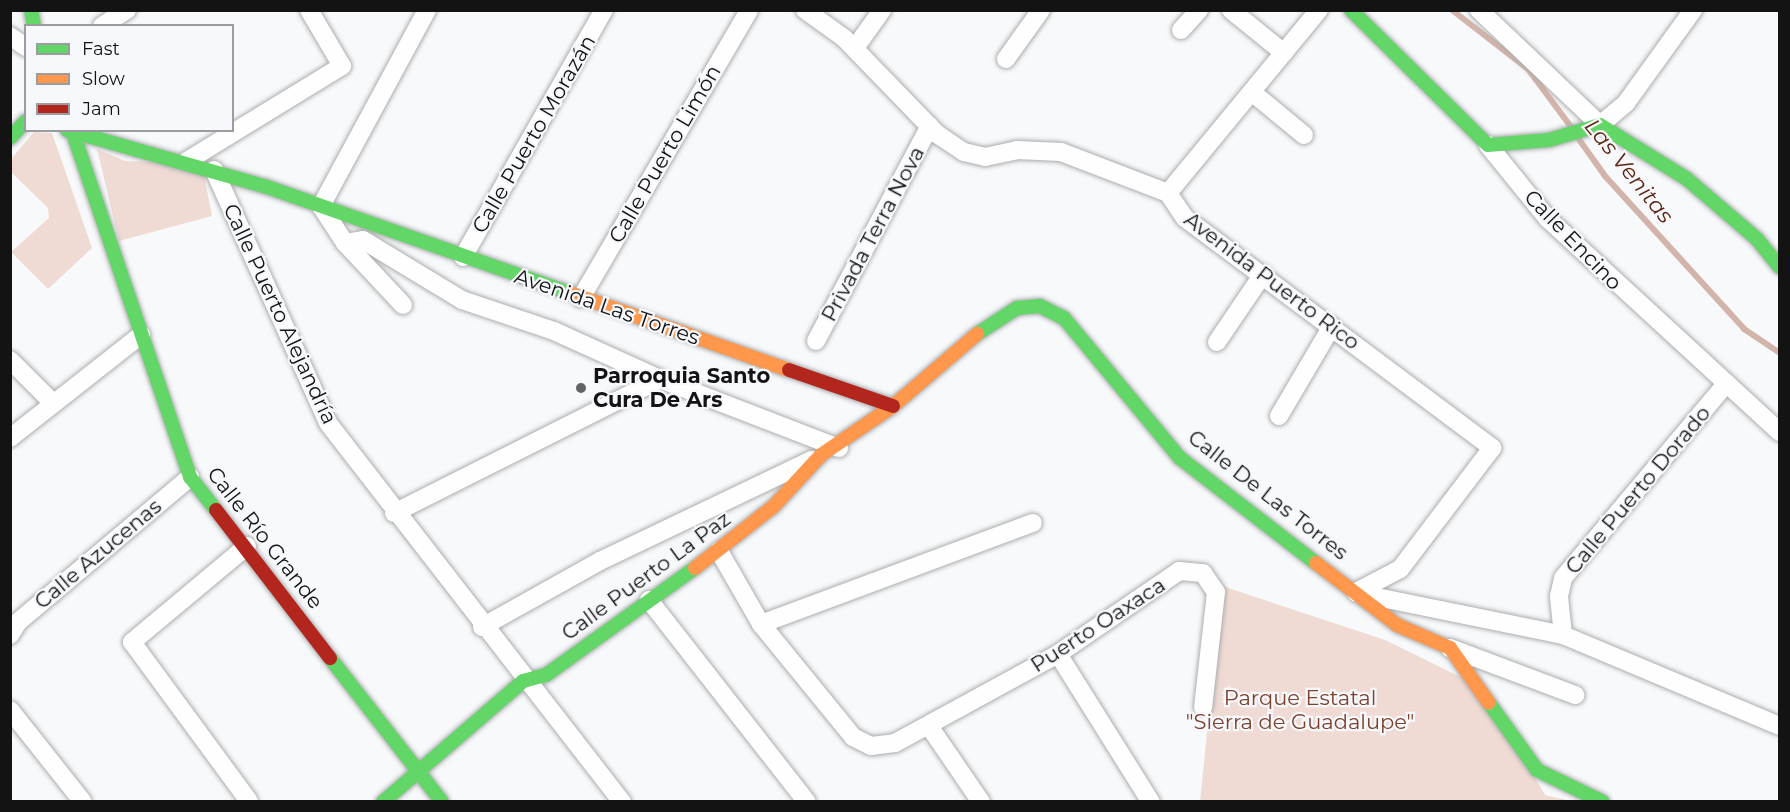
<!DOCTYPE html>
<html>
<head>
<meta charset="utf-8">
<style>
  body { margin:0 }
  #map { position:relative; width:1790px; height:812px; overflow:hidden; background:#f7f9fb; font-family:Montserrat,sans-serif }
  div>[style] { position:absolute }
  .green>* { inset:0; background:#f0dbd4 }
  .stream>* { height:6px; margin:-3px; padding:0 3px; transform-origin:3px; border-radius:3px; background:#d3b4aa }
  .roads { filter:drop-shadow(0 0 2px #acadae) drop-shadow(0 0 2px #acadae) }
  .street>* { height:18px; margin:-9px; padding:0 9px; transform-origin:9px; border-radius:9px; background:#fefefe }
  .fast>* { height:14px; margin:-7px; padding:0 7px; transform-origin:7px; border-radius:7px; background:#63d668 }
  .slow>* { height:14px; margin:-7px; padding:0 7px; transform-origin:7px; border-radius:7px; background:#ff974d }
  .jam>* { height:14px; margin:-7px; padding:0 7px; transform-origin:7px; border-radius:7px; background:#b3261e }
  .dots>* { width:16px; height:16px; translate:-50% -50%; box-sizing:border-box; border:3px solid #f6f8fc; border-radius:50% }
  span { translate:-50% -50%; white-space:nowrap; text-align:center; line-height:1.15; -webkit-text-stroke:4.5px #f6f8fc; paint-order:stroke }
  .street-label { font-size:21px; color:#131314 }
  .poi-label { font-size:21px; color:#131314; font-weight:700 }
  .left { translate:0 -50%; text-align:left }
  .park-label { font-size:21px; color:#7d412d }
  .water-label { font-size:22px; color:#602713; font-style:italic }
  .frame { position:absolute; inset:0; border:12px solid #131314; pointer-events:none }
  .legend { position:absolute; left:24px; top:24px; width:210px; height:108px; box-sizing:border-box; background:#f6f8fc; border:2px solid #9b9c9f; margin:0; padding:8px 10px; list-style:none; font-size:18px; color:#131314 }
  .legend li { display:flex; align-items:center; gap:12px; height:30px }
  .legend b { width:30px; border:2px solid #9b9c9f }
</style>
</head>
<body>
<div id="map">
  <div class="green">
    <i style="clip-path:polygon(34px 132px,52px 133px,92px 248px,48px 289px,11px 252px,49px 218px,48px 208px,11px 172px,11px 159px)"></i>
    <i style="clip-path:polygon(97px 149px,125px 161px,158px 162px,204px 175px,212px 216px,119px 241px)"></i>
    <i style="clip-path:polygon(1222px 586px,1385px 640px,1483px 688px,1545px 795px,1571px 801px,1200px 802px)"></i>
  </div>
  <div class="stream">
    <i style="left:1452px;top:10px;width:96px;rotate:37.8deg"></i>
    <i style="left:1528px;top:69px;width:72px;rotate:53.4deg"></i>
    <i style="left:1578px;top:138px;width:47px;rotate:54.6deg"></i>
    <i style="left:1605px;top:176px;width:207px;rotate:47.7deg"></i>
    <i style="left:1744px;top:329px;width:43px;rotate:33.7deg"></i>
  </div>
  <div class="roads">
    <div class="street">
      <i style="left:427px;top:10px;width:223px;rotate:118.4deg"></i>
      <i style="left:321px;top:206px;width:44px;rotate:57deg"></i>
      <i style="left:345px;top:243px;width:18px;rotate:-9deg"></i>
      <i style="left:363px;top:240px;width:116px;rotate:31.2deg"></i>
      <i style="left:462px;top:300px;width:97px;rotate:18.6deg"></i>
      <i style="left:554px;top:331px;width:116px;rotate:24.4deg"></i>
      <i style="left:660px;top:379px;width:192px;rotate:21.1deg"></i>
      <i style="left:805px;top:10px;width:48px;rotate:35.7deg"></i>
      <i style="left:844px;top:38px;width:134px;rotate:45.9deg"></i>
      <i style="left:937px;top:134px;width:32px;rotate:34deg"></i>
      <i style="left:964px;top:152px;width:22px;rotate:13deg"></i>
      <i style="left:985px;top:157px;width:33px;rotate:-12deg"></i>
      <i style="left:1017px;top:150px;width:44px;rotate:2.6deg"></i>
      <i style="left:1061px;top:152px;width:115px;rotate:21deg"></i>
      <i style="left:1168px;top:193px;width:30px;rotate:56deg"></i>
      <i style="left:1185px;top:218px;width:384px;rotate:36.8deg"></i>
      <i style="left:1492px;top:448px;width:152px;rotate:127.2deg"></i>
      <i style="left:1400px;top:569px;width:50px;rotate:152.4deg"></i>
      <i style="left:1231px;top:10px;width:68px;rotate:39.1deg"></i>
      <i style="left:1479px;top:10px;width:167px;rotate:43.5deg"></i>
      <i style="left:1600px;top:125px;width:34px;rotate:-40deg"></i>
      <i style="left:1626px;top:103px;width:115px;rotate:-54.2deg"></i>
      <i style="left:102px;top:26px;width:30px;rotate:-33deg"></i>
      <i style="left:1181px;top:30px;width:27px;rotate:-48deg"></i>
      <i style="left:10px;top:36px;width:19px;rotate:35deg"></i>
      <i style="left:855px;top:48px;width:47px;rotate:-54.6deg"></i>
      <i style="left:1006px;top:59px;width:60px;rotate:-54.5deg"></i>
      <i style="left:1253px;top:93px;width:66px;rotate:39.5deg"></i>
      <i style="left:1488px;top:145px;width:95px;rotate:51deg"></i>
      <i style="left:1548px;top:219px;width:315px;rotate:42.6deg"></i>
      <i style="left:187px;top:161px;width:182px;rotate:-31.5deg"></i>
      <i style="left:342px;top:66px;width:65px;rotate:-120.5deg"></i>
      <i style="left:214px;top:170px;width:277px;rotate:65.7deg"></i>
      <i style="left:328px;top:423px;width:480px;rotate:52.2deg"></i>
      <i style="left:1168px;top:193px;width:237px;rotate:-50.5deg"></i>
      <i style="left:345px;top:243px;width:85px;rotate:46.9deg"></i>
      <i style="left:463px;top:257px;width:284px;rotate:-60.3deg"></i>
      <i style="left:581px;top:298px;width:333px;rotate:-59.7deg"></i>
      <i style="left:816px;top:341px;width:243px;rotate:-62.1deg"></i>
      <i style="left:1217px;top:342px;width:82px;rotate:-55.9deg"></i>
      <i style="left:10px;top:360px;width:61px;rotate:45deg"></i>
      <i style="left:1279px;top:416px;width:104px;rotate:-59.5deg"></i>
      <i style="left:10px;top:438px;width:167px;rotate:-38.2deg"></i>
      <i style="left:394px;top:513px;width:298px;rotate:-26.7deg"></i>
      <i style="left:247px;top:546px;width:150px;rotate:140.1deg"></i>
      <i style="left:132px;top:642px;width:197px;rotate:53.7deg"></i>
      <i style="left:719px;top:551px;width:84px;rotate:60.1deg"></i>
      <i style="left:761px;top:624px;width:146px;rotate:50.8deg"></i>
      <i style="left:853px;top:737px;width:20px;rotate:27deg"></i>
      <i style="left:871px;top:746px;width:24px;rotate:-7deg"></i>
      <i style="left:895px;top:743px;width:186px;rotate:-28.6deg"></i>
      <i style="left:1058px;top:654px;width:147px;rotate:-34.4deg"></i>
      <i style="left:1179px;top:571px;width:24px;rotate:5deg"></i>
      <i style="left:1203px;top:573px;width:23px;rotate:56deg"></i>
      <i style="left:1216px;top:592px;width:116px;rotate:96.4deg"></i>
      <i style="left:1357px;top:593px;width:210px;rotate:11.5deg"></i>
      <i style="left:1563px;top:635px;width:235px;rotate:22.8deg"></i>
      <i style="left:649px;top:600px;width:256px;rotate:52deg"></i>
      <i style="left:761px;top:624px;width:290px;rotate:-20.4deg"></i>
      <i style="left:482px;top:627px;width:135px;rotate:-29.2deg"></i>
      <i style="left:600px;top:561px;width:235px;rotate:-25.5deg"></i>
      <i style="left:10px;top:635px;width:15px;rotate:-58deg"></i>
      <i style="left:18px;top:622px;width:225px;rotate:-40.1deg"></i>
      <i style="left:1563px;top:635px;width:39px;rotate:-96deg"></i>
      <i style="left:1559px;top:596px;width:18px;rotate:-77deg"></i>
      <i style="left:1563px;top:578px;width:253px;rotate:-50deg"></i>
      <i style="left:1450px;top:648px;width:134px;rotate:20.6deg"></i>
      <i style="left:1058px;top:654px;width:175px;rotate:57.9deg"></i>
      <i style="left:10px;top:710px;width:117px;rotate:51.6deg"></i>
      <i style="left:929px;top:726px;width:92px;rotate:55.6deg"></i>
    </div>
    <div class="fast">
      <i style="left:31px;top:10px;width:16px;rotate:79deg"></i>
      <i style="left:1351px;top:10px;width:192px;rotate:44.6deg"></i>
      <i style="left:1488px;top:145px;width:61px;rotate:-4.7deg"></i>
      <i style="left:1549px;top:140px;width:53px;rotate:-16.4deg"></i>
      <i style="left:1600px;top:125px;width:102px;rotate:31.8deg"></i>
      <i style="left:1687px;top:179px;width:92px;rotate:40.6deg"></i>
      <i style="left:1757px;top:239px;width:36px;rotate:51deg"></i>
      <i style="left:67px;top:130px;width:208px;rotate:15.9deg"></i>
      <i style="left:267px;top:187px;width:321px;rotate:19.3deg"></i>
      <i style="left:72px;top:130px;width:367px;rotate:71.2deg"></i>
      <i style="left:190px;top:477px;width:42px;rotate:51.8deg"></i>
      <i style="left:10px;top:138px;width:23px;rotate:-47deg"></i>
      <i style="left:977px;top:334px;width:48px;rotate:-33deg"></i>
      <i style="left:1017px;top:308px;width:23px;rotate:-5deg"></i>
      <i style="left:1040px;top:306px;width:27px;rotate:27deg"></i>
      <i style="left:1064px;top:318px;width:182px;rotate:50.4deg"></i>
      <i style="left:1180px;top:458px;width:172px;rotate:37.7deg"></i>
      <i style="left:330px;top:658px;width:182px;rotate:52.1deg"></i>
      <i style="left:1489px;top:703px;width:82px;rotate:54.4deg"></i>
      <i style="left:1537px;top:770px;width:73px;rotate:25.9deg"></i>
      <i style="left:383px;top:802px;width:185px;rotate:-40.8deg"></i>
      <i style="left:523px;top:681px;width:24px;rotate:-15deg"></i>
      <i style="left:546px;top:675px;width:183px;rotate:-35.7deg"></i>
    </div>
    <div class="slow">
      <i style="left:570px;top:293px;width:232px;rotate:19.4deg"></i>
      <i style="left:1316px;top:563px;width:102px;rotate:37.4deg"></i>
      <i style="left:1397px;top:625px;width:58px;rotate:23.5deg"></i>
      <i style="left:1450px;top:648px;width:67px;rotate:54.7deg"></i>
      <i style="left:695px;top:568px;width:100px;rotate:-38.1deg"></i>
      <i style="left:774px;top:506px;width:69px;rotate:-47.3deg"></i>
      <i style="left:821px;top:455px;width:87px;rotate:-34.2deg"></i>
      <i style="left:893px;top:406px;width:111px;rotate:-40.6deg"></i>
    </div>
    <div class="jam">
      <i style="left:789px;top:370px;width:110px;rotate:19.1deg"></i>
      <i style="left:216px;top:510px;width:187px;rotate:52.4deg"></i>
    </div>
  </div>
  <div class="dots">
    <i style="left:581px;top:388px;background:#636465"></i>
  </div>
  <div class="street-label">
    <span style="left:534px;top:134px;rotate:-60deg">Calle Puerto Morazán</span>
    <span style="left:665px;top:154px;rotate:-60deg">Calle Puerto Limón</span>
    <span style="left:873px;top:234px;rotate:-62deg">Privada Terra Nova</span>
    <span style="left:1573px;top:240px;rotate:46deg">Calle Encino</span>
    <span style="left:1272px;top:281px;rotate:37deg">Avenida Puerto Rico</span>
    <span style="left:607px;top:307px;rotate:19deg">Avenida Las Torres</span>
    <span style="left:280px;top:314px;rotate:65deg">Calle Puerto Alejandría</span>
    <span style="left:1638px;top:490px;rotate:-50deg">Calle Puerto Dorado</span>
    <span style="left:1268px;top:495px;rotate:38deg">Calle De Las Torres</span>
    <span style="left:265px;top:538px;rotate:52deg">Calle Río Grande</span>
    <span style="left:98px;top:554px;rotate:-40deg">Calle Azucenas</span>
    <span style="left:646px;top:576px;rotate:-36deg">Calle Puerto La Paz</span>
    <span style="left:1098px;top:625px;rotate:-33deg">Puerto Oaxaca</span>
  </div>
  <div class="poi-label">
    <span class="left" style="left:593px;top:388px">Parroquia Santo<br>Cura De Ars</span>
  </div>
  <div class="park-label">
    <span style="left:1300px;top:710px">Parque Estatal<br>"Sierra de Guadalupe"</span>
  </div>
  <div class="water-label">
    <span style="left:1629px;top:171px;rotate:51deg">Las Venitas</span>
  </div>
  <div class="frame"></div>
  <ul class="legend">
  <li><b style="height:8px;background:#63d668"></b>Fast</li>
  <li><b style="height:8px;background:#ff974d"></b>Slow</li>
  <li><b style="height:8px;background:#b3261e"></b>Jam</li>
  </ul>
</div>
</body>
</html>
